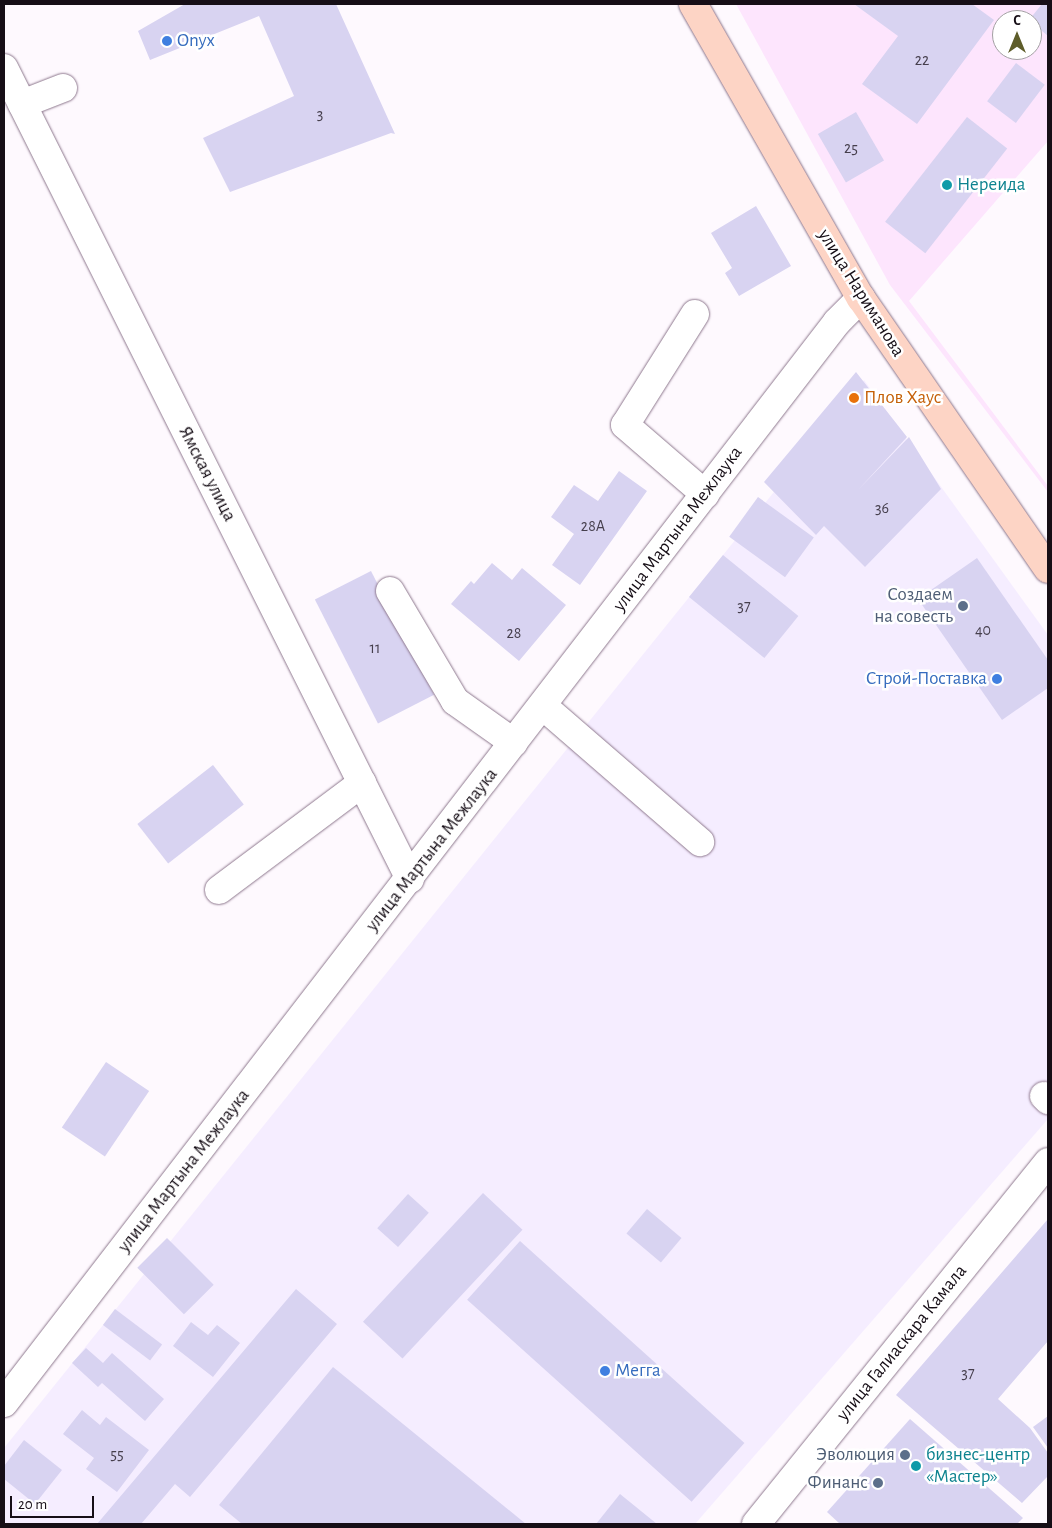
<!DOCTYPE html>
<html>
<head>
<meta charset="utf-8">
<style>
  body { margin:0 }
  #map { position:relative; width:1052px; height:1528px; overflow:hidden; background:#fef9fe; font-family:"Alegreya Sans",sans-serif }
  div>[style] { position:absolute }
  .built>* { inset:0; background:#fde5fd }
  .industrial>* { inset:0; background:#f5edff }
  .building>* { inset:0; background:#d8d3f1; transform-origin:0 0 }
  .roads { filter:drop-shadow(0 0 1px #8e788e) drop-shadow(0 0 1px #8e788e) }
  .minor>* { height:28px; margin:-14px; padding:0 14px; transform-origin:14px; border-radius:14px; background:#fff }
  .major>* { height:28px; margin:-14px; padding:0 14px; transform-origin:14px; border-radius:14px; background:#fdd4c5 }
  .dots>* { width:14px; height:14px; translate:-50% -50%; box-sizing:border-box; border:2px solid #fff; border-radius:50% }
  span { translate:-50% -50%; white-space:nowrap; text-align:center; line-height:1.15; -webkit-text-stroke:5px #fff; paint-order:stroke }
  .number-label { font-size:16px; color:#463f4d }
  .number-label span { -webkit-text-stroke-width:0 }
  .shop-label { font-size:19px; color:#366cbe }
  .left { translate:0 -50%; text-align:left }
  .right { translate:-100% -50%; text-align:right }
  .culture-label { font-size:19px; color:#0d838f }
  .street-label { font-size:19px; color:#160e16 }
  .food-label { font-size:19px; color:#c56008 }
  .service-label { font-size:19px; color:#4e5e75 }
  .frame { position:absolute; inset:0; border:5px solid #160e16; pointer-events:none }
  .north { position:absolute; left:992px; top:10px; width:50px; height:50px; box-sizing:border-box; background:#fff; border:1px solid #a29fa2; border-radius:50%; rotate:0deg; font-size:14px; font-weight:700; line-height:20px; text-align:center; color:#160e16 }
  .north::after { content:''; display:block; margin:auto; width:18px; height:22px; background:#5e5d2a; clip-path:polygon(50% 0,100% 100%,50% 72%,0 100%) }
  .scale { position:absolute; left:10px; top:1496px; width:84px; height:22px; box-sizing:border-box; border:2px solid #160e16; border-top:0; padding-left:6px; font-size:15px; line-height:18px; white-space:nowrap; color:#160e16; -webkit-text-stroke:4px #fff; paint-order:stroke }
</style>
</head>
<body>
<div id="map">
  <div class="built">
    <i style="clip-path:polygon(evenodd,736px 4px,1048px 4px,1048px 141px,909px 301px,1048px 486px,1048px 492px,890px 285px,736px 4px,1002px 20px,1032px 20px,1032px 50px,1002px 50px,1002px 20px)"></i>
  </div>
  <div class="industrial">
    <i style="clip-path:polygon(864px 380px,1048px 635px,1048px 1119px,695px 1524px,4px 1524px,4px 1448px)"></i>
  </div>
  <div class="building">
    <i style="clip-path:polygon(185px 4px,336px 4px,395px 134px,391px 133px,230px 192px,203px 138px,294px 96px,259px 16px,150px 60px,138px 31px)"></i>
    <i style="clip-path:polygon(854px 4px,972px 4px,994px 20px,917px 124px,862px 84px,898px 36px)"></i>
    <i style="clip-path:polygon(1042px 4px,1048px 4px,1048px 36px,1029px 20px)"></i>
    <i style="left:1016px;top:63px;width:36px;height:48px;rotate:37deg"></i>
    <i style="left:856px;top:112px;width:56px;height:44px;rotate:60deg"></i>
    <i style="left:967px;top:117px;width:51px;height:133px;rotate:38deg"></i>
    <i style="clip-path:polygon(756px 206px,791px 266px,739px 296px,725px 273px,732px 268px,711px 233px)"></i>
    <i style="clip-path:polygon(856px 372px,907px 437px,858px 490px,909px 437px,941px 489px,865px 567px,824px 526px,816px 535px,764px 482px)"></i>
    <i style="clip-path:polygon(619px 471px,647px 491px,580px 585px,552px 565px,574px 534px,551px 517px,574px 485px,598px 501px)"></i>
    <i style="left:758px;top:497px;width:69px;height:49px;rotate:36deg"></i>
    <i style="left:723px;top:555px;width:97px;height:54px;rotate:39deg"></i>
    <i style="clip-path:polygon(977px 558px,1048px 660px,1048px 688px,1002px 720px,918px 599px)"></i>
    <i style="clip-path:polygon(492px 563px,512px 580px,522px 568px,566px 605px,519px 661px,451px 604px,471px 581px,474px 584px)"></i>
    <i style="left:371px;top:571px;width:139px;height:63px;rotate:63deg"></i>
    <i style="left:213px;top:765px;width:50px;height:96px;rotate:52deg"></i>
    <i style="left:106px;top:1062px;width:52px;height:79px;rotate:34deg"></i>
    <i style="left:483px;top:1193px;width:54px;height:176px;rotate:43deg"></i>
    <i style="left:408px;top:1194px;width:28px;height:46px;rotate:42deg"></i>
    <i style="left:647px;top:1209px;width:45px;height:32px;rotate:40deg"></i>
    <i style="clip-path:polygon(1048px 1219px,1048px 1341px,998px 1399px,1030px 1428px,1048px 1453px,1048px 1476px,1022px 1503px,896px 1395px)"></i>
    <i style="left:167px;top:1238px;width:66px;height:42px;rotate:45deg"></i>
    <i style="left:520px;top:1241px;width:302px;height:79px;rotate:42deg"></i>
    <i style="clip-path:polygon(296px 1289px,337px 1324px,190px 1497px,175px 1484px,141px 1524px,97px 1524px)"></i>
    <i style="left:115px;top:1309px;width:59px;height:20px;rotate:37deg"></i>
    <i style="clip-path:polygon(191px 1322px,208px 1335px,217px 1325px,240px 1343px,213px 1377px,173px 1346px)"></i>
    <i style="clip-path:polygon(86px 1348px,103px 1363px,112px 1353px,164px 1399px,145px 1421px,102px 1383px,98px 1387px,72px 1363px)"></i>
    <i style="clip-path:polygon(333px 1367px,526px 1524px,242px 1524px,219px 1505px)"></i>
    <i style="clip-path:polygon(82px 1410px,100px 1425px,106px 1417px,149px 1450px,117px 1492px,86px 1469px,94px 1458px,63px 1434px)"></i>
    <i style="clip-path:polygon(1048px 1416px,1048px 1448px,1033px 1427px)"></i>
    <i style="clip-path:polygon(910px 1419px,1023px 1518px,1017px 1524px,840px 1524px,827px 1512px)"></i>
    <i style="clip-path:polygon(24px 1440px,62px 1470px,35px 1504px,4px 1479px,4px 1466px)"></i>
    <i style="clip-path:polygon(620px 1494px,657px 1524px,596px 1524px)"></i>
  </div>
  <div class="roads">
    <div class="minor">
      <i style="left:4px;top:68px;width:907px;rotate:63.41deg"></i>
      <i style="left:22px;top:104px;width:44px;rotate:-21.3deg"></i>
      <i style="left:695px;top:314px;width:131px;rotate:122.2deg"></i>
      <i style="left:625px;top:425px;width:106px;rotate:40.8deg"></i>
      <i style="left:390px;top:591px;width:128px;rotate:59.4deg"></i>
      <i style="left:455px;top:701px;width:72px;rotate:35.4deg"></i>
      <i style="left:543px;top:706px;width:208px;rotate:40.9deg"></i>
      <i style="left:219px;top:890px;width:179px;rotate:-36.8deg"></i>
      <i style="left:1044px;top:1096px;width:6px;rotate:45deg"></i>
      <i style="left:4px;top:1403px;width:1365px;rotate:-52.38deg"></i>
      <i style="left:837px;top:322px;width:34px;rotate:-45deg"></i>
      <i style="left:756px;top:1524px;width:465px;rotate:-51.1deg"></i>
    </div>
    <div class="major">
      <i style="left:693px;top:4px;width:339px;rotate:60.3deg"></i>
      <i style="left:861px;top:298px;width:329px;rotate:55.4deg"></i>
    </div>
  </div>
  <div class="dots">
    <i style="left:167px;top:41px;background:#3f7fe0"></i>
    <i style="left:947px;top:185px;background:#0f9aa8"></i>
    <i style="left:854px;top:398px;background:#e8710a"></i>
    <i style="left:963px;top:606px;background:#5c6f8a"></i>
    <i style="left:997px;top:679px;background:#3f7fe0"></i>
    <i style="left:605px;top:1371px;background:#3f7fe0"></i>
    <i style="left:905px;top:1455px;background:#5c6f8a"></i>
    <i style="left:916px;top:1466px;background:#0f9aa8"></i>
    <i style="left:878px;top:1483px;background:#5c6f8a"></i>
  </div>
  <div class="number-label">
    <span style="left:922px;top:60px">22</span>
    <span style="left:320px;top:114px">3</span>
    <span style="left:851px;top:148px">25</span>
    <span style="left:882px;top:508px">36</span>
    <span style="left:593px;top:526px">28А</span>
    <span style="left:744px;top:606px">37</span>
    <span style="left:983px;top:630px">40</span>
    <span style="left:514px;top:633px">28</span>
    <span style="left:375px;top:648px">11</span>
    <span style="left:968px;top:1373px">37</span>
    <span style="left:117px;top:1454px">55</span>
  </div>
  <div class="shop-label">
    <span class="left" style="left:177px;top:41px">Onyx</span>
    <span class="right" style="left:987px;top:679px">Строй-Поставка</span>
    <span class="left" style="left:615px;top:1371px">Мегга</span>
  </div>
  <div class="culture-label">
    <span class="left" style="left:957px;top:185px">Нереида</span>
    <span class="left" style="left:926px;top:1466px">бизнес-центр<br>«Мастер»</span>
  </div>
  <div class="street-label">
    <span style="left:861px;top:293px;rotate:58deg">улица Нариманова</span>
    <span style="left:207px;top:474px;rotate:63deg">Ямская улица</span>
    <span style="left:678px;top:529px;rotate:-53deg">улица Мартына Межлаука</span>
    <span style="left:432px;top:850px;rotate:-52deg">улица Мартына Межлаука</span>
    <span style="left:184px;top:1171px;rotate:-52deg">улица Мартына Межлаука</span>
    <span style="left:902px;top:1343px;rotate:-51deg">улица Галиаскара Камала</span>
  </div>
  <div class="food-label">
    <span class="left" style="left:864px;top:398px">Плов Хаус</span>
  </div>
  <div class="service-label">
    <span class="right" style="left:953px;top:606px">Создаем<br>на совесть</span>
    <span class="right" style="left:895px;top:1455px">Эволюция</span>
    <span class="right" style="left:868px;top:1483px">Финанс</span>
  </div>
  <div class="frame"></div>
  <div class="north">С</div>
  <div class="scale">20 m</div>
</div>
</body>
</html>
